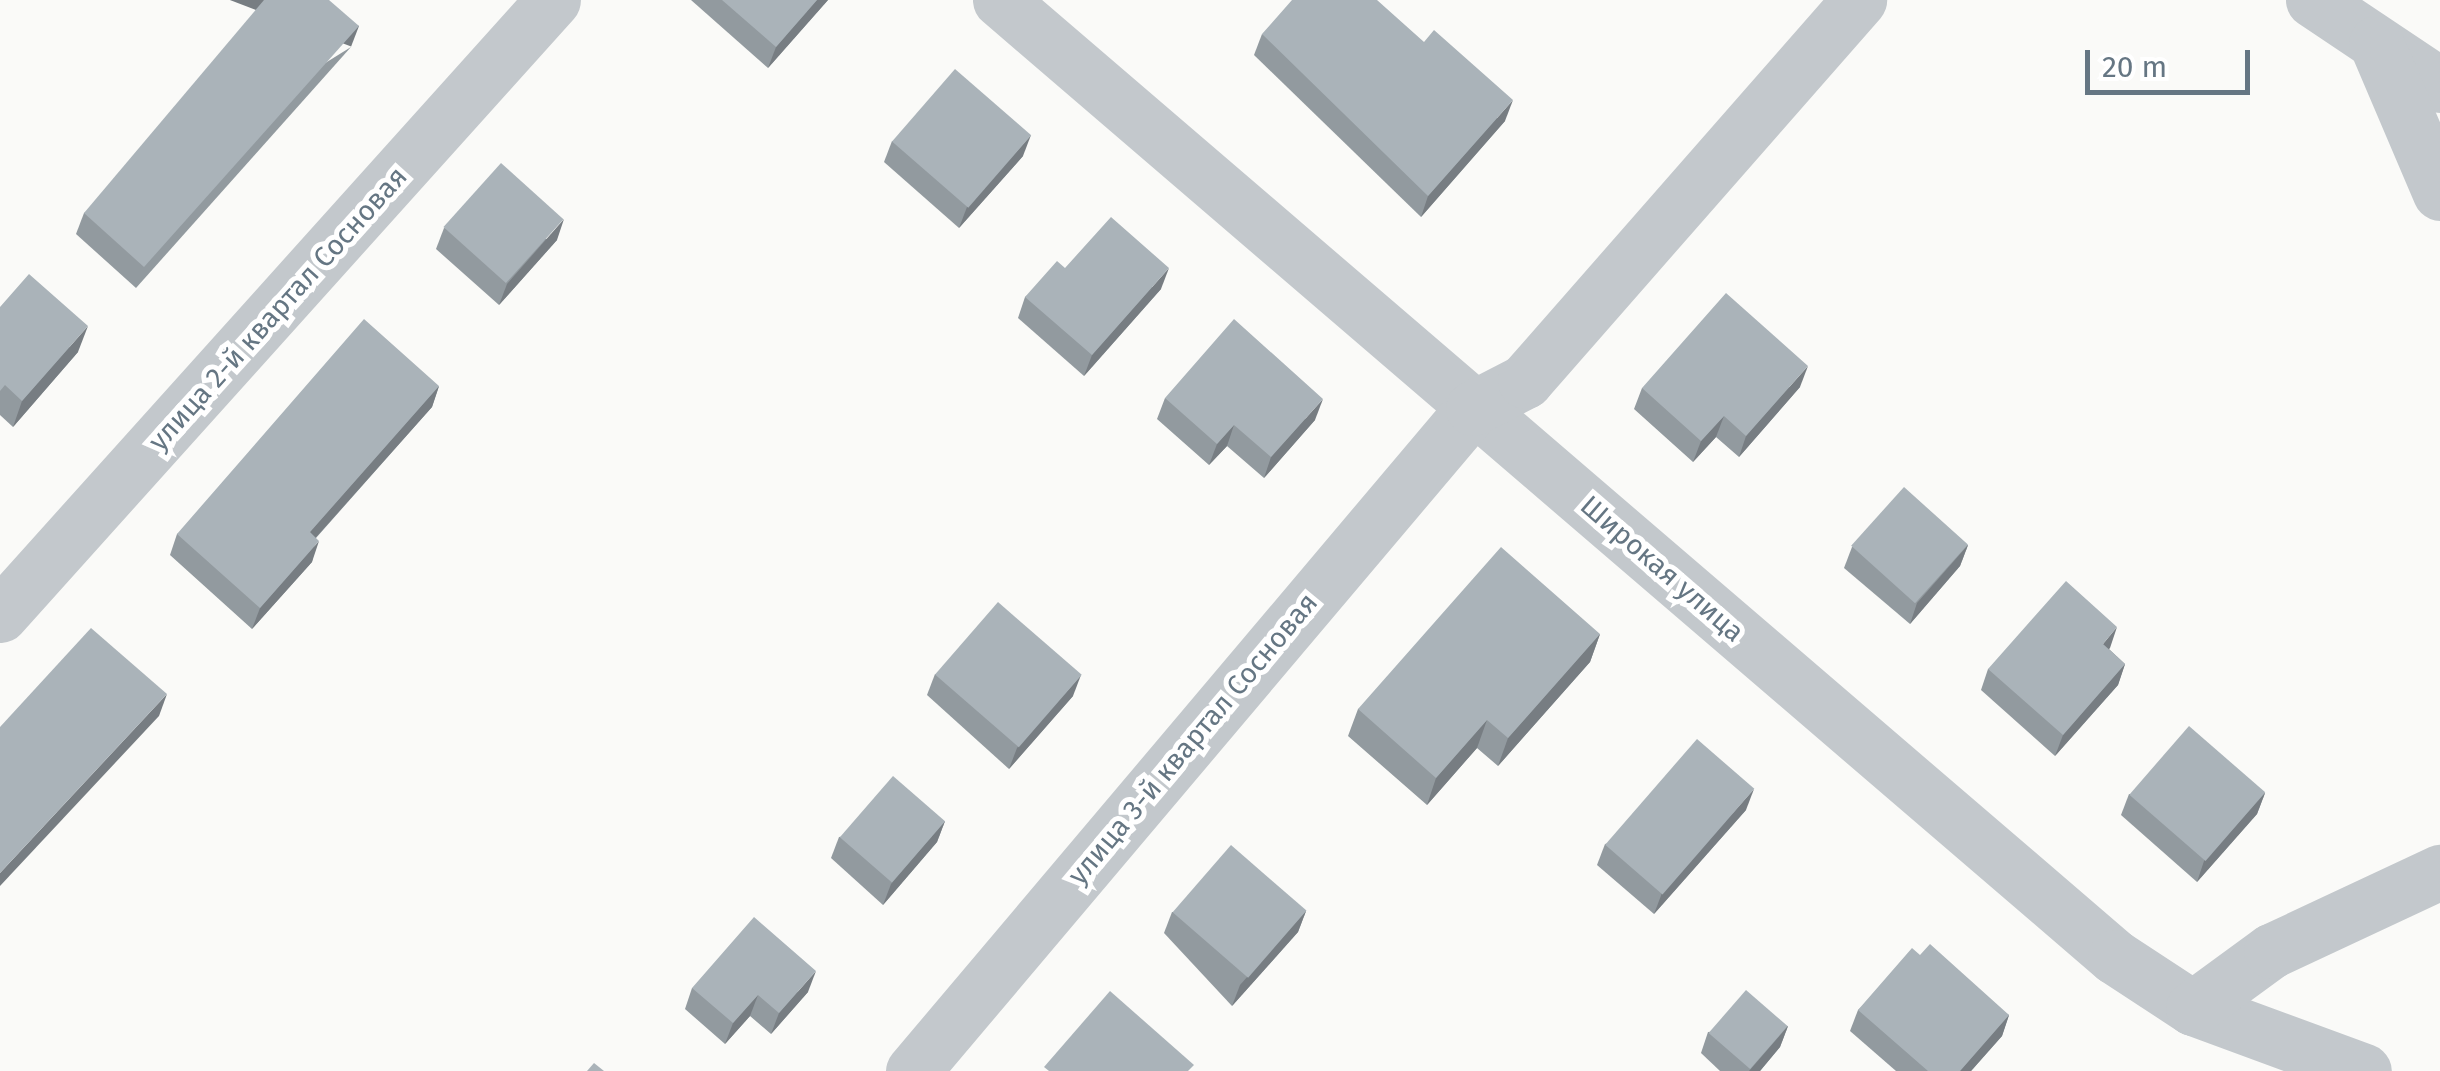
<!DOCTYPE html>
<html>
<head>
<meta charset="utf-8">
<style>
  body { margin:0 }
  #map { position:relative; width:2440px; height:1071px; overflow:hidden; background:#fafaf8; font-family:"Fira Sans",sans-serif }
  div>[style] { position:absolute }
  .minor>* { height:55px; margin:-27.5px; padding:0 27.5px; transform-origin:27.5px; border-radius:27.5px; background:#c3c8cc }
  .wall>* { inset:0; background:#929a9f }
  .shaded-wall>* { inset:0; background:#777d82; transform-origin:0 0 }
  .building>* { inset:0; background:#aab3b9; transform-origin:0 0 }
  span { translate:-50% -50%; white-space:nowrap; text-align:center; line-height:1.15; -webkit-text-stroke:10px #fff; paint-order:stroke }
  .street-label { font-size:28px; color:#657683 }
  .scale { position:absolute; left:2085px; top:50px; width:165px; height:45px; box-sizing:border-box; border:5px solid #657683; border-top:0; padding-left:12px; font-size:30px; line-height:35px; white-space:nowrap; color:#657683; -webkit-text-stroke:8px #fff; paint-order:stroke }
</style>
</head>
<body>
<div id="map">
  <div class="minor">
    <i style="left:1000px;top:0;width:1469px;rotate:40.64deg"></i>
    <i style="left:2115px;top:957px;width:93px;rotate:33.2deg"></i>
    <i style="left:2193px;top:1008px;width:182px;rotate:20.2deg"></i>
    <i style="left:2313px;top:0;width:153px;rotate:33.8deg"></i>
    <i style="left:2376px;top:43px;width:163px;rotate:66.9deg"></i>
    <i style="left:0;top:615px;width:827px;rotate:-48.04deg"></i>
    <i style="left:2193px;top:1008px;width:97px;rotate:-36.2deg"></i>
    <i style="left:2271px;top:951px;width:187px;rotate:-25.1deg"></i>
    <i style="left:913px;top:1071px;width:868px;rotate:-49.81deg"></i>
    <i style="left:1473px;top:408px;width:59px;rotate:-27.4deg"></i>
    <i style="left:1525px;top:381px;width:507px;rotate:-48.76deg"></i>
  </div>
  <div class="wall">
    <i style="clip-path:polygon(691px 0,828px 0,768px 68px)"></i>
    <i style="clip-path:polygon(1262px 34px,1505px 121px,1421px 217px,1254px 55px)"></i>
    <i style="clip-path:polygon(351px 47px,136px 288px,76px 234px,84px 213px)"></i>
    <i style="clip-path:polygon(892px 141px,1023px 156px,959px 228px,884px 162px)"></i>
    <i style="clip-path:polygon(444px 228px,557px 240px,499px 305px,436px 249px)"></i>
    <i style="clip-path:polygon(1065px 268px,1161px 289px,1084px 376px,1018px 318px,1025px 297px)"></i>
    <i style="clip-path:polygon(0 307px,78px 352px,13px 427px,0 415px)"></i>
    <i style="clip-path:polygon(439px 386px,432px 407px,316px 538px,312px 562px,252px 629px,170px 555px,177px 534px)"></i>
    <i style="clip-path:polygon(1800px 387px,1739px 457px,1716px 437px,1693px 462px,1634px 409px,1642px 388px)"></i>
    <i style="clip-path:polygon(1165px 398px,1315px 420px,1264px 478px,1227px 446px,1209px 465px,1157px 419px)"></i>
    <i style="clip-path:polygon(1968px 545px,1960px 566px,1910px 624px,1844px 568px,1852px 547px)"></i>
    <i style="clip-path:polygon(1600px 634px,1590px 662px,1498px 766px,1477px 748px,1427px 805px,1348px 736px,1358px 709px)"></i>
    <i style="clip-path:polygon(2109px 649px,2125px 664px,2118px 685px,2055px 756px,1981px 690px,1988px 669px)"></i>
    <i style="clip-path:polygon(935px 674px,1073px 696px,1009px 769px,927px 695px)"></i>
    <i style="clip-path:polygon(2265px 793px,2257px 814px,2197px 882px,2121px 815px,2129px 794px)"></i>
    <i style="clip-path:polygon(1746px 810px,1654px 914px,1597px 865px,1605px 844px)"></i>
    <i style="clip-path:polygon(945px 821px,937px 842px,883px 905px,831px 858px,839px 837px)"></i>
    <i style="clip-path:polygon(1306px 911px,1298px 932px,1232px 1006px,1164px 933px,1172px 912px)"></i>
    <i style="clip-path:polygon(1920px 955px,2009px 1015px,2002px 1036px,1971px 1071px,1896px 1071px,1850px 1031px,1858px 1010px)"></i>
    <i style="clip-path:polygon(692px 988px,808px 992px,771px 1034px,750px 1016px,725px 1044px,685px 1009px)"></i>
    <i style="clip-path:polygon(1788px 1026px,1780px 1047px,1760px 1071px,1720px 1071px,1701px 1053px,1708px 1032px)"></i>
  </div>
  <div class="shaded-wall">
    <i style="clip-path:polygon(817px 0,828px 0,768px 68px,776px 47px)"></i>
    <i style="left:359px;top:26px;width:22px;height:323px;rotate:111deg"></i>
    <i style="clip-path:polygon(1513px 100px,1505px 121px,1421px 217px,1428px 196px)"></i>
    <i style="clip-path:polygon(1031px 135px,1023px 156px,959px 228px,967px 207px)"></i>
    <i style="clip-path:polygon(564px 219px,557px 240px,499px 305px,507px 284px)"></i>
    <i style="clip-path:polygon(1169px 268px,1161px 289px,1084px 376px,1092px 355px)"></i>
    <i style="clip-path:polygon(88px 326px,78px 352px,13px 427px,22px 401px)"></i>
    <i style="clip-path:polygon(1808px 366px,1800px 387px,1739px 457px,1746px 436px)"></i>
    <i style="clip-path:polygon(439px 386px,432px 407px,302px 553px,310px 532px)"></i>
    <i style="clip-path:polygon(1323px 399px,1315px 420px,1264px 478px,1271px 457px)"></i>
    <i style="clip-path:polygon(1724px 416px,1716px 437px,1693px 462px,1701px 441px)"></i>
    <i style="clip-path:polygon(1234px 425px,1227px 446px,1209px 465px,1217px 444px)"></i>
    <i style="clip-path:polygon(319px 541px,312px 562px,252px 629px,260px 608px)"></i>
    <i style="clip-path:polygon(1968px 545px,1960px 566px,1910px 624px,1917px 603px)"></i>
    <i style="clip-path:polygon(2117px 627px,2110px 648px,2095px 665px,2103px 644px)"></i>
    <i style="clip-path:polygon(1600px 634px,1590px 662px,1498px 766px,1508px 738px)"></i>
    <i style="clip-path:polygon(2125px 664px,2118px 685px,2055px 756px,2063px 735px)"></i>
    <i style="clip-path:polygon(1081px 675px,1073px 696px,1009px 769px,1017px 748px)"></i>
    <i style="clip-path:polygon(167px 694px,159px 716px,0 886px,0 873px)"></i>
    <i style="clip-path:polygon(1487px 720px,1477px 748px,1427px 805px,1436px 778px)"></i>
    <i style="clip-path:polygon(1754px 789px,1746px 810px,1654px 914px,1662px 893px)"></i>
    <i style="clip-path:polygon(2265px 793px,2257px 814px,2197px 882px,2204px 861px)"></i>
    <i style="clip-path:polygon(945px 821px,937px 842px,883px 905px,891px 884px)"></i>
    <i style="clip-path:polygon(1306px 911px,1298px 932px,1232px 1006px,1240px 985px)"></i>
    <i style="clip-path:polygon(816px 971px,808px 992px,771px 1034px,779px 1013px)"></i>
    <i style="clip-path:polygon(758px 995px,750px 1016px,725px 1044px,733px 1023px)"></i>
    <i style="clip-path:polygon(2009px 1015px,2002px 1036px,1971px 1071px,1960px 1071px)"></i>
    <i style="clip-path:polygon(1788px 1026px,1780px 1047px,1760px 1071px,1749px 1071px)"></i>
  </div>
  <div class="building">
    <i style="clip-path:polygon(264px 0,329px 0,359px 26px,144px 267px,84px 213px)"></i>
    <i style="clip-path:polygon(722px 0,817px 0,776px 47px)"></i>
    <i style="clip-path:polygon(1292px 0,1377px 0,1424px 42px,1434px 30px,1513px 100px,1428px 196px,1262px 34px)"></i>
    <i style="left:955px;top:69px;width:101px;height:96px;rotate:41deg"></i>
    <i style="left:501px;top:163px;width:84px;height:86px;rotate:42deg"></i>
    <i style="clip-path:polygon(1111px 217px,1169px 268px,1092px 355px,1025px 297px,1057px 261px,1065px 268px)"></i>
    <i style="clip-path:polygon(29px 274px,88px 326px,22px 401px,5px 385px,0 391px,0 307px)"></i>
    <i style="clip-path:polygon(1726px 293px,1808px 366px,1746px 436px,1724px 416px,1701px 441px,1642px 388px)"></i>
    <i style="clip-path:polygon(364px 319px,439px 386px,310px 532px,319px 541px,260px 608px,177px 534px)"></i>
    <i style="clip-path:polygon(1234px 319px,1323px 399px,1271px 457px,1234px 425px,1217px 444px,1165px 398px)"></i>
    <i style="left:1904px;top:487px;width:86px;height:79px;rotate:42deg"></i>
    <i style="clip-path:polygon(1501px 547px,1600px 634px,1508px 738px,1487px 720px,1436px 778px,1358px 709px)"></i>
    <i style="clip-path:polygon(2066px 581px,2117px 627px,2103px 644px,2125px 664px,2063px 735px,1988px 669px)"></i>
    <i style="left:998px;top:602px;width:111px;height:96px;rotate:41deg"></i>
    <i style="clip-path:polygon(91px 628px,167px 694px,0 873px,0 727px)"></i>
    <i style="left:2189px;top:726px;width:101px;height:91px;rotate:41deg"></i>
    <i style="left:1697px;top:739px;width:76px;height:140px;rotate:41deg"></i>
    <i style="left:893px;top:776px;width:69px;height:81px;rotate:41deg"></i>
    <i style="left:1231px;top:845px;width:100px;height:89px;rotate:41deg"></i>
    <i style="clip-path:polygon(754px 917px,816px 971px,779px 1013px,758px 995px,733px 1023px,692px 988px)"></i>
    <i style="clip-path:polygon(1930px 944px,2009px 1015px,1960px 1071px,1928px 1071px,1858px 1010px,1912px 948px,1920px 955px)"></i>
    <i style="left:1746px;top:990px;width:55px;height:57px;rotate:41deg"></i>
    <i style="clip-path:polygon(1110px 991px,1194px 1065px,1188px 1071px,1049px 1071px,1044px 1067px)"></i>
    <i style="clip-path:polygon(594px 1063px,604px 1071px,587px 1071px)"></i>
  </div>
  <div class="street-label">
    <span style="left:278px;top:309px;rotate:-48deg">улица 2-й квартал Сосновая</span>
    <span style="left:1662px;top:569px;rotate:41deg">Широкая улица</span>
    <span style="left:1193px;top:739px;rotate:-50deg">улица 3-й квартал Сосновая</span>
  </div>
  <div class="scale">20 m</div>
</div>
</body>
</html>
